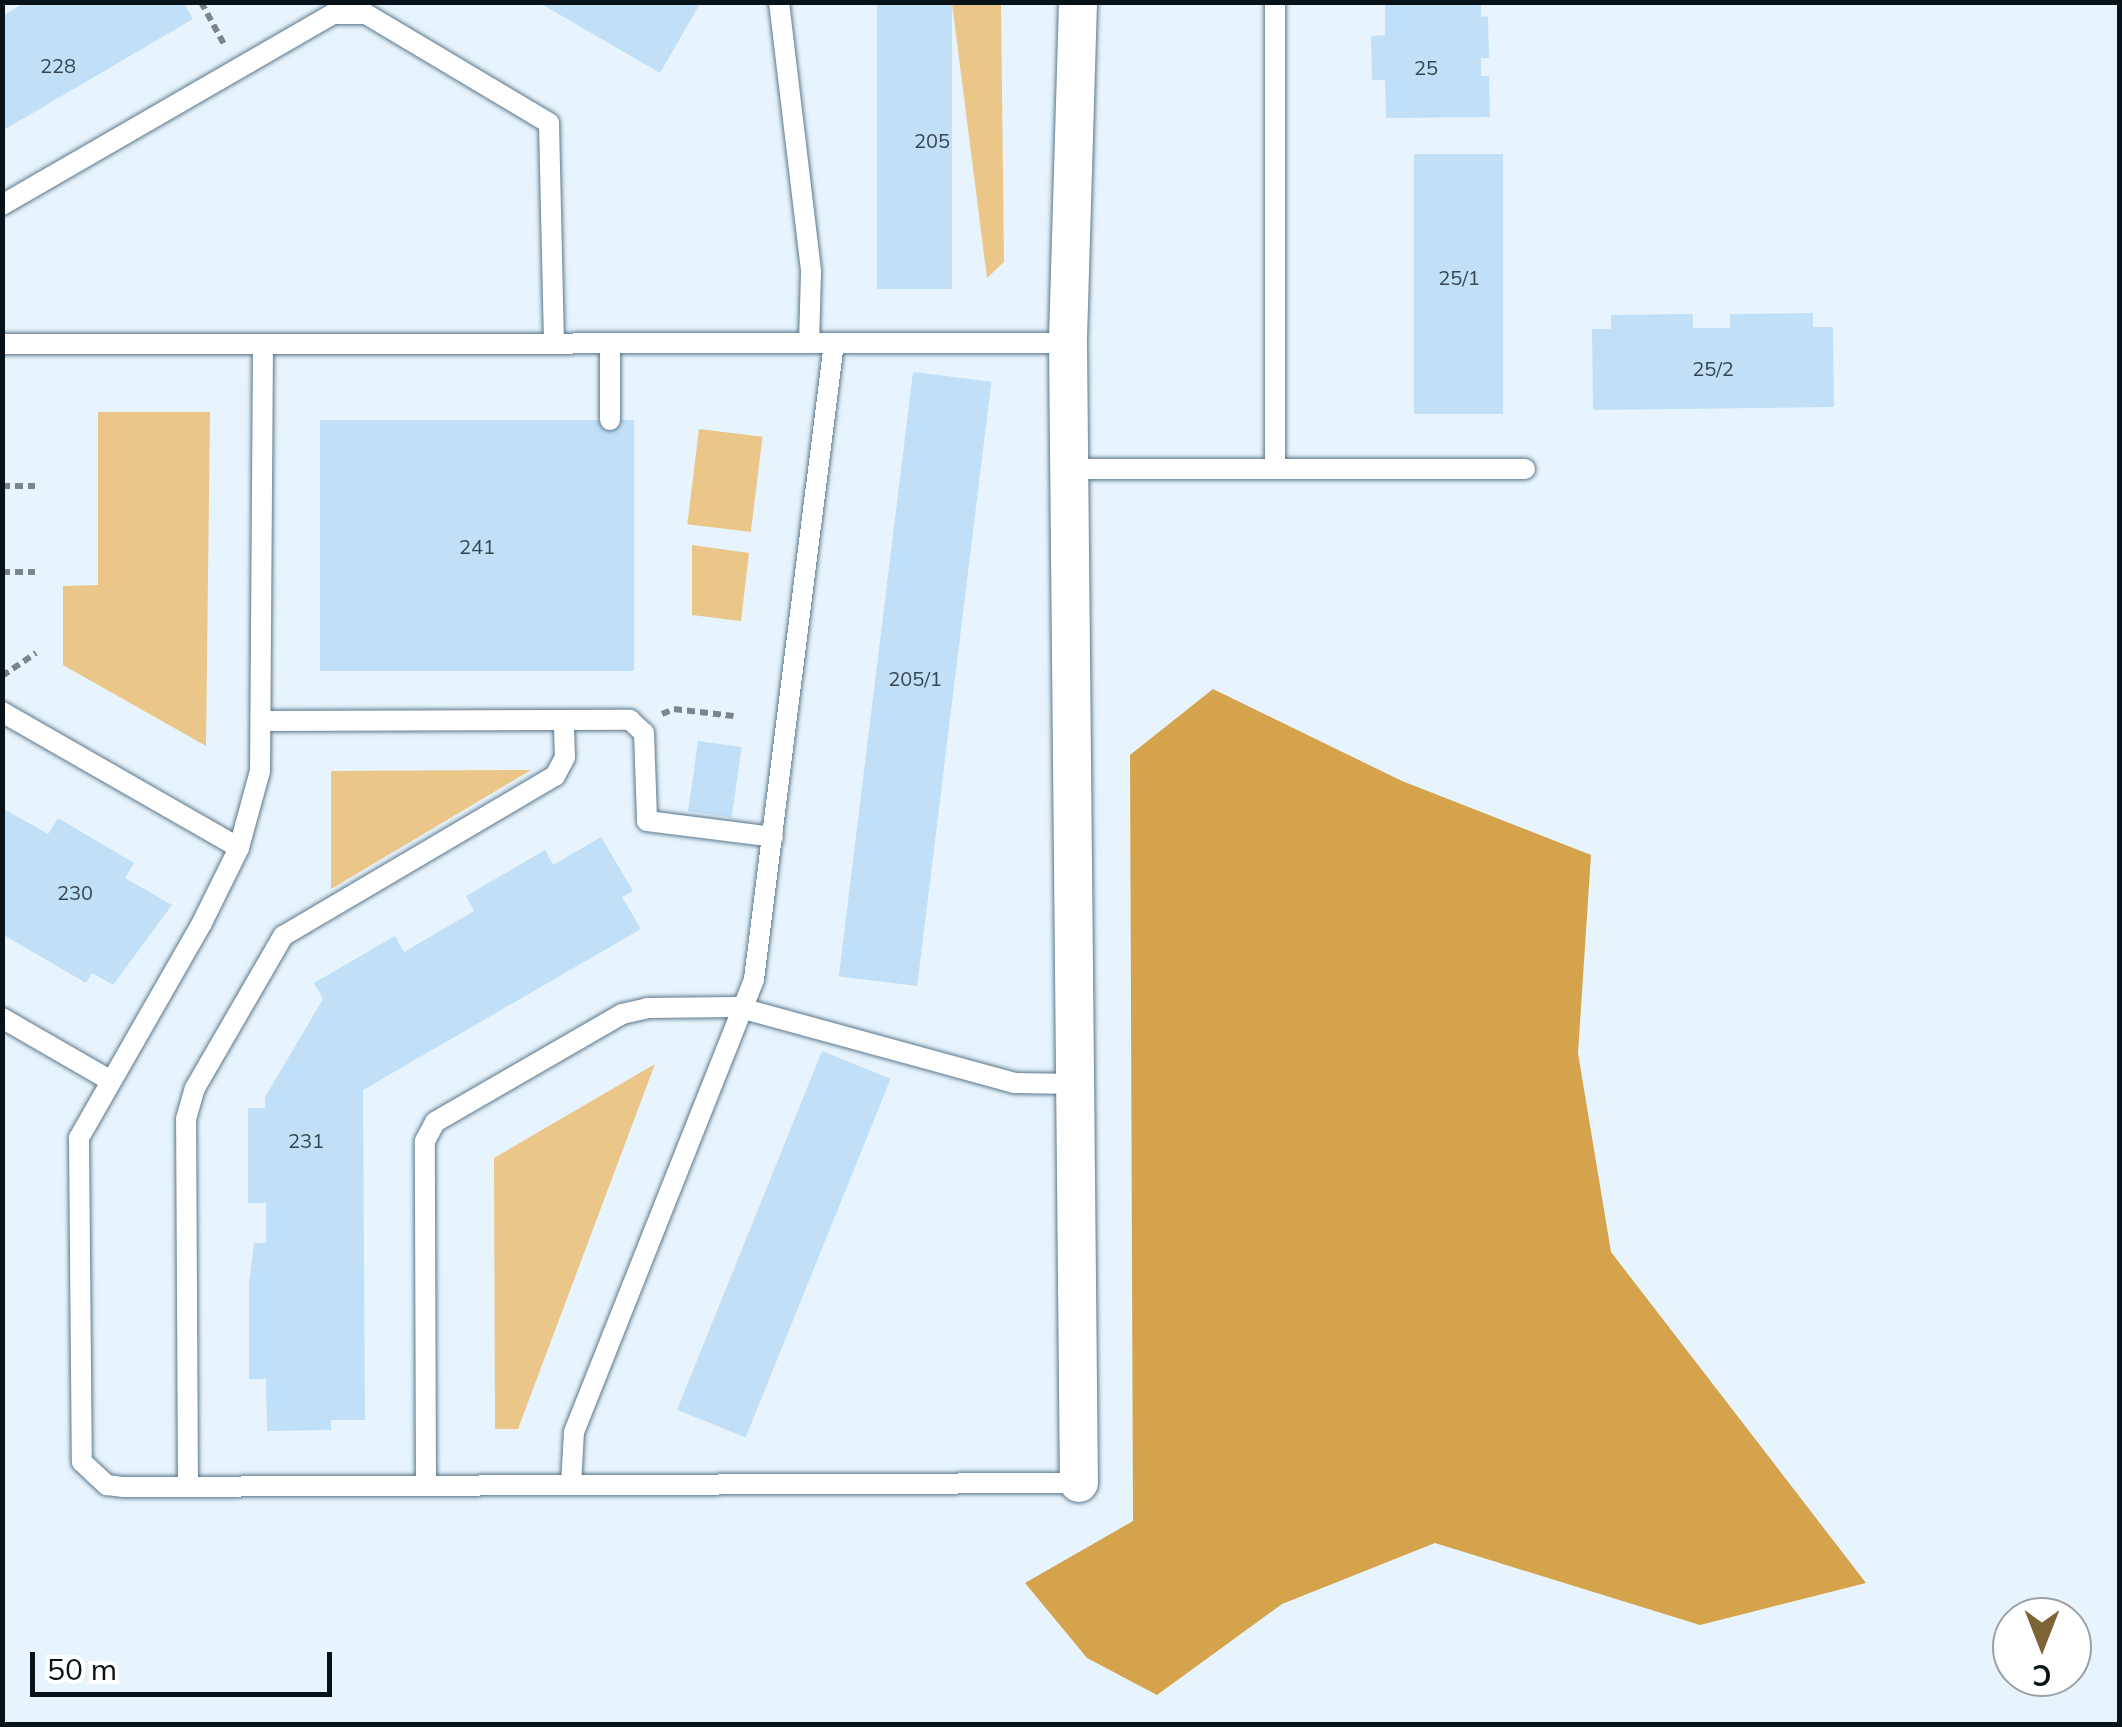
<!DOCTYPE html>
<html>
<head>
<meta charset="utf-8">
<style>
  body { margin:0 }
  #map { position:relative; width:2122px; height:1727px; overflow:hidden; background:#e7f4fd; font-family:Mulish,sans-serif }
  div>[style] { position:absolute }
  .green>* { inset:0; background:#eac689; transform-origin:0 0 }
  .forest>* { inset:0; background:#d4a34b }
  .building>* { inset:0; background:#c1e0f7; transform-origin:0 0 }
  .path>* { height:6px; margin-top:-3px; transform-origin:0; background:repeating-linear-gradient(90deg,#7a868e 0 8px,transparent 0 13px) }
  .roads { filter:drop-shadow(0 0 2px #5b778b) drop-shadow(0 0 2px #5b778b) }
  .lane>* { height:20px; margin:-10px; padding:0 10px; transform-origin:10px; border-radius:10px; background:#fff }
  .street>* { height:38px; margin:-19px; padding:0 19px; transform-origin:19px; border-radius:19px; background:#fff }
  span { translate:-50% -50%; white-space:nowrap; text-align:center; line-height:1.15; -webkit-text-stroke:8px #fff; paint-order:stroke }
  .number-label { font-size:20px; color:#364650 }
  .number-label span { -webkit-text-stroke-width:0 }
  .frame { position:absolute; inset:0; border:5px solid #071219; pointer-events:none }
  .north { position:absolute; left:1992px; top:1597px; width:100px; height:100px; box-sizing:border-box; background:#fff; border:2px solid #9ca0a3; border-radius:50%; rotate:180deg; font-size:28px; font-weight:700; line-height:40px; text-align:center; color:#071219 }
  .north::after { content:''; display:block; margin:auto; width:35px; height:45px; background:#7d6335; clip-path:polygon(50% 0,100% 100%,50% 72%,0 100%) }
  .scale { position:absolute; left:30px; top:1652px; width:302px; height:45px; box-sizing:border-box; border:5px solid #071219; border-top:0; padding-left:12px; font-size:30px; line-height:35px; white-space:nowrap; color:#071219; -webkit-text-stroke:8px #fff; paint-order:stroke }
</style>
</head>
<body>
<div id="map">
  <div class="green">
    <i style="clip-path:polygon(952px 3px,1001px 3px,1004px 262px,987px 278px)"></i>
    <i style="clip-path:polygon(98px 412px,210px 412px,206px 746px,63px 665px,63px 586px,98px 585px)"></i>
    <i style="left:699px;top:429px;width:64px;height:96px;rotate:7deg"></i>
    <i style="clip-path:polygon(692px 545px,749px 553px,741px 621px,692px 615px)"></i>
    <i style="clip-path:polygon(531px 770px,331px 889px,331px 771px)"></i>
    <i style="clip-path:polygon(655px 1064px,518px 1429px,495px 1429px,494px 1158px)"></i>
  </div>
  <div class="forest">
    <i style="clip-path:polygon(1213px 689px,1402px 781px,1591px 855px,1578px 1053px,1611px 1252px,1866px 1583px,1700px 1625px,1435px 1543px,1282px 1604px,1157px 1695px,1087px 1658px,1025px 1583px,1133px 1521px,1130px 755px)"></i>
  </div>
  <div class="building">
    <i style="clip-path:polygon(26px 2px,183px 2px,193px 19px,2px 131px,2px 16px)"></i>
    <i style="clip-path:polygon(538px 2px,701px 2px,660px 73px)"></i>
    <i style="left:877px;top:2px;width:75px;height:287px"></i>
    <i style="clip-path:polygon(1385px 2px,1481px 2px,1481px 17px,1488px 16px,1489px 58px,1481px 58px,1481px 76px,1489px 76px,1490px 117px,1386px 118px,1385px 80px,1372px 80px,1371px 36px,1385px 35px)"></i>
    <i style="left:1414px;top:154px;width:89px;height:260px"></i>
    <i style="clip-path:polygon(1813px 313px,1813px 327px,1833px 327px,1834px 407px,1593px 410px,1592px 329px,1611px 329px,1611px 315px,1693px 314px,1693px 328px,1730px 328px,1730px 314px)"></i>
    <i style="left:913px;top:372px;width:79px;height:609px;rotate:7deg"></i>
    <i style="left:634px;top:420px;width:251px;height:314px;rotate:90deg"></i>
    <i style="left:698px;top:741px;width:44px;height:71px;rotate:8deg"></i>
    <i style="clip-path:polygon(2px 808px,48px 834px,58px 818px,134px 863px,125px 878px,172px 905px,113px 985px,92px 973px,86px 983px,2px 934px)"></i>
    <i style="clip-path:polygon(601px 837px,633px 891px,622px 897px,641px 929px,363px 1090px,365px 1420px,331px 1420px,331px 1430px,267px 1431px,266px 1379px,249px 1379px,249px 1283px,254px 1243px,266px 1243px,266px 1203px,248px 1203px,248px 1108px,265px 1108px,265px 1097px,323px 999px,314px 983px,395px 936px,404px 952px,474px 911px,466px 896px,545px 850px,553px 865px)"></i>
    <i style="left:822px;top:1051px;width:74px;height:387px;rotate:22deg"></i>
  </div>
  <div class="path">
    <i style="left:201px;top:2px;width:50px;rotate:61.4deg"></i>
    <i style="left:2px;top:486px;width:33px"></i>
    <i style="left:2px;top:572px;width:33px"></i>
    <i style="left:2px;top:676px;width:41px;rotate:-34.1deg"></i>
    <i style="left:662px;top:714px;width:13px;rotate:-23deg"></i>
    <i style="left:674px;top:709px;width:60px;rotate:6.7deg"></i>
  </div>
  <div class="roads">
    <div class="lane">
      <i style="left:779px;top:2px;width:272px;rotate:83.2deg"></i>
      <i style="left:811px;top:272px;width:71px;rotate:91.6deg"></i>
      <i style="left:1275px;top:2px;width:467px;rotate:90deg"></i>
      <i style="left:2px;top:205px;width:382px;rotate:-30deg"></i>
      <i style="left:333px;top:14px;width:33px"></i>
      <i style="left:366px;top:14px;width:213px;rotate:30.8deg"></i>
      <i style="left:549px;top:123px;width:221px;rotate:88.7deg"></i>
      <i style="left:610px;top:343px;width:77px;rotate:90deg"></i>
      <i style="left:2px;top:344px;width:1066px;rotate:-0.05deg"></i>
      <i style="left:263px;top:344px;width:427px;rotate:90.4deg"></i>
      <i style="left:260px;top:771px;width:80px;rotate:105.3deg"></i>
      <i style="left:239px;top:848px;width:84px;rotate:116.3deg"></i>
      <i style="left:202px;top:923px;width:248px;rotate:119.8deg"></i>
      <i style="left:79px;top:1138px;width:324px;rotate:89.5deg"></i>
      <i style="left:82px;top:1462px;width:34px;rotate:43deg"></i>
      <i style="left:107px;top:1485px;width:17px;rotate:7deg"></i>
      <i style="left:124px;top:1487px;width:955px;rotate:-0.24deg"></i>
      <i style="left:1069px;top:469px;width:456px"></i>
      <i style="left:2px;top:712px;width:273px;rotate:29.8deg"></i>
      <i style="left:263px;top:721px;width:367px;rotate:-0.2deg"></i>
      <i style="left:630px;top:720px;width:19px;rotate:43deg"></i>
      <i style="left:644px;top:733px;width:88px;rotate:88deg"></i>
      <i style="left:647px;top:821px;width:127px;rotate:7.2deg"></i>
      <i style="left:2px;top:1018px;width:126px;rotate:30deg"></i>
      <i style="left:571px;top:1485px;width:53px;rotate:-86.8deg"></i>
      <i style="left:574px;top:1432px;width:487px;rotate:-68.3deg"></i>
      <i style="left:754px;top:979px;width:641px;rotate:-82.83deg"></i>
      <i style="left:426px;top:1486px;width:345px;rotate:-90.2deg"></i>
      <i style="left:425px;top:1141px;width:21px;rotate:-62deg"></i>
      <i style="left:435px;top:1122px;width:216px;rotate:-30deg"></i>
      <i style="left:622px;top:1014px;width:26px;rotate:-13deg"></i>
      <i style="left:647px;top:1008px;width:90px;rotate:-0.6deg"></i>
      <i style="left:737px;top:1007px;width:287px;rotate:15.3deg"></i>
      <i style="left:1014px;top:1083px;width:61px;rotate:0.9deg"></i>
      <i style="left:188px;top:1487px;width:368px;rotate:-90.3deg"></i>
      <i style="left:186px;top:1119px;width:32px;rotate:-74deg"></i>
      <i style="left:195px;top:1088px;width:176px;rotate:-59.9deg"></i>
      <i style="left:283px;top:936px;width:316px;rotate:-30.5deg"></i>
      <i style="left:555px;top:776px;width:21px;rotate:-62deg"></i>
      <i style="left:565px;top:757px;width:37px;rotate:-92deg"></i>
    </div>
    <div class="street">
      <i style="left:1078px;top:2px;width:341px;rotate:91.7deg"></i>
      <i style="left:1068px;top:343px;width:1140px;rotate:89.45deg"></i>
    </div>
  </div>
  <div class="number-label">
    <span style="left:58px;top:65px">228</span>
    <span style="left:1426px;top:67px">25</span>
    <span style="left:932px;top:140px">205</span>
    <span style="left:1459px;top:277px">25/1</span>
    <span style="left:1713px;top:368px">25/2</span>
    <span style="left:477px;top:546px">241</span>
    <span style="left:915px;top:678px">205/1</span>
    <span style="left:75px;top:892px">230</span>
    <span style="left:306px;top:1140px">231</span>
  </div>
  <div class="frame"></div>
  <div class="north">С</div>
  <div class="scale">50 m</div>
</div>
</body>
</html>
